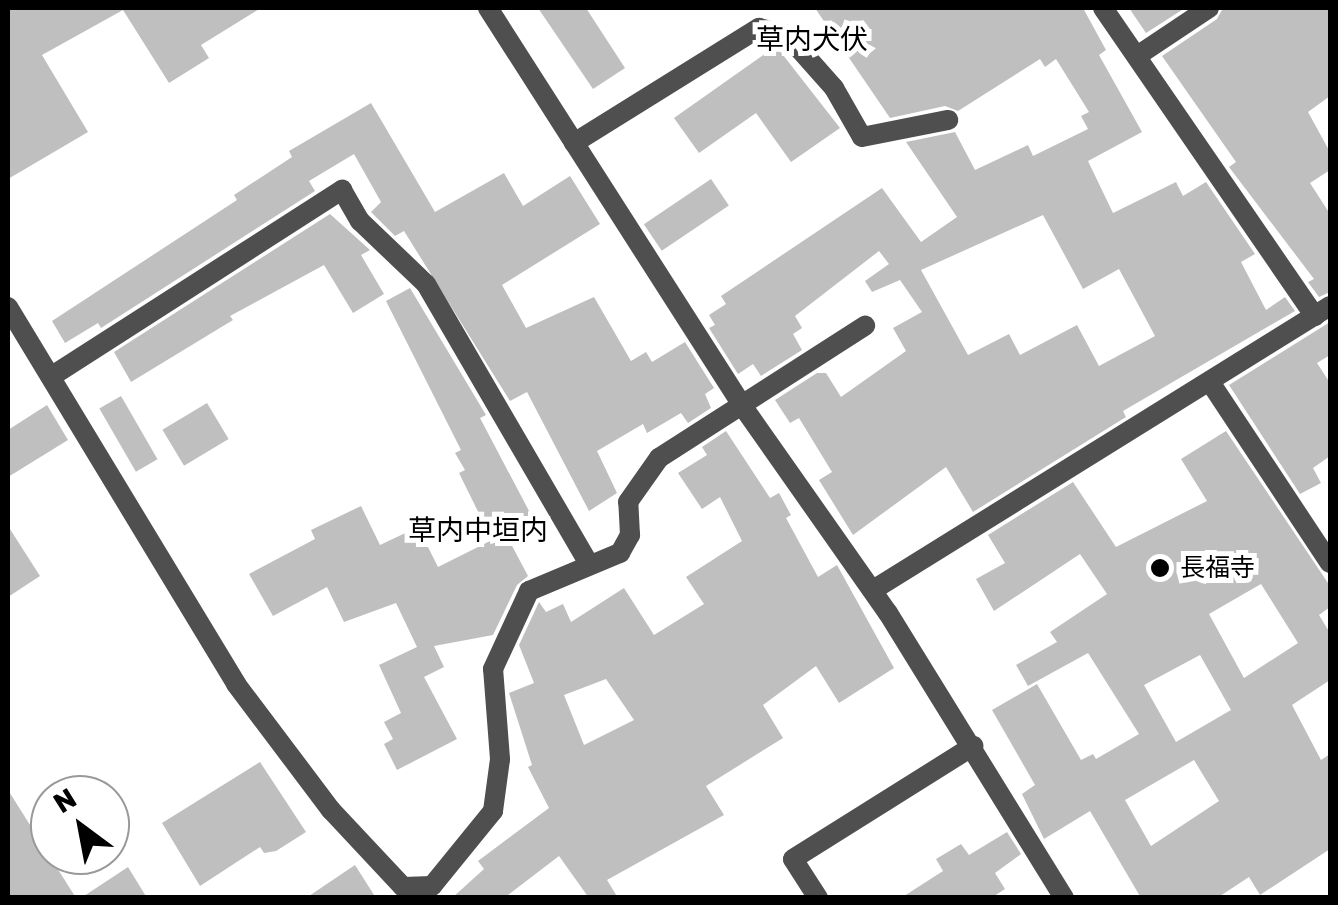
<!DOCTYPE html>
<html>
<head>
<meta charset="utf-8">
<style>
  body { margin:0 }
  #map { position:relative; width:1338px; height:905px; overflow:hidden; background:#fff; font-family:Rubik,"Noto Sans JP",sans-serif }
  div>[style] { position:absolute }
  .building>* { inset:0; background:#bfbfbf; transform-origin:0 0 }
  .minor>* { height:20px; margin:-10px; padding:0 10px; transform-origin:10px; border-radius:10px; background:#4f4f4f }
  .dots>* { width:28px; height:28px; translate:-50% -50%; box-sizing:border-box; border:5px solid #fff; border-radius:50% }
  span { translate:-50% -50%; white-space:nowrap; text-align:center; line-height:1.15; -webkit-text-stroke:10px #fff; paint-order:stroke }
  .poi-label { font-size:25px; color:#000 }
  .left { translate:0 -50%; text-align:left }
  .neighbourhood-label { font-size:28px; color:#000 }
  .frame { position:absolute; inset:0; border:10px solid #000; pointer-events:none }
  .north { position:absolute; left:30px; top:775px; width:100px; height:100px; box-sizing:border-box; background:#fff; border:2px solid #999; border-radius:50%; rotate:328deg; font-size:28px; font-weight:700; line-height:40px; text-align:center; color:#000 }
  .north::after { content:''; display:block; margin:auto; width:35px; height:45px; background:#000; clip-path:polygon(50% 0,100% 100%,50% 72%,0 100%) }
</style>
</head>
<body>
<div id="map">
  <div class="building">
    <i style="clip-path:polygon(8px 8px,261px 8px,201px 45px,209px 58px,169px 83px,123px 10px,42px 55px,88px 132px,8px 179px)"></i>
    <i style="clip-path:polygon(538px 8px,586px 8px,625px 68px,593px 89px)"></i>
    <i style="clip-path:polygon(evenodd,815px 8px,1083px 8px,1106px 50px,1099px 55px,1142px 132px,1088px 161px,1113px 213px,1176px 182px,1183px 196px,1206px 182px,1255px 254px,1241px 262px,1266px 310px,1285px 297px,1295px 311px,1123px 411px,1126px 417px,973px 512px,946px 467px,853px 535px,819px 480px,832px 472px,799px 418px,790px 423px,775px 400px,817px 373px,826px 373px,841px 397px,906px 351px,893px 328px,922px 312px,900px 280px,872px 292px,865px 281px,889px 264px,879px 251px,795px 316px,802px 328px,793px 334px,802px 350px,761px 376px,753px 364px,738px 374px,709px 328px,715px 325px,709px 315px,726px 304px,721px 296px,882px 188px,921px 242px,957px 217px,906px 142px,955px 132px,975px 170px,1028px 145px,1033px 156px,1088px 129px,1081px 116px,1089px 112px,1056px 59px,1045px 67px,1040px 59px,958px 111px,945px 106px,890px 118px,815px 8px,1043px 215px,1083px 289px,1119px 269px,1155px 336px,1099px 366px,1077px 325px,1020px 355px,1009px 334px,968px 355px,921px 270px,1043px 215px)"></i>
    <i style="clip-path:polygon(1129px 8px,1185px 8px,1146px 33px)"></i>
    <i style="clip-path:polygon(1223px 8px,1330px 8px,1330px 96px,1308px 112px,1330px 152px,1330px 170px,1310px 183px,1330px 214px,1330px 292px,1319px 297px,1308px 282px,1314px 279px,1229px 167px,1236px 162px,1162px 56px,1217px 19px)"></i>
    <i style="clip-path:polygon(776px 46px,840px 128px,791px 162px,756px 113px,699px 153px,674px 118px)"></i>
    <i style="clip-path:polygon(371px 103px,435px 212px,504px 173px,523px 206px,570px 176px,600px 224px,502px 285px,526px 328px,594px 297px,631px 361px,646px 352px,652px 362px,685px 342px,714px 388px,705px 394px,711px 408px,688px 423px,681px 413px,647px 433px,643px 424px,597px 451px,617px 493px,589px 511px,527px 392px,510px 401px,404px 231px,395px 236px,371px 212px,381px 202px,354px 154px,309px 181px,315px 191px,101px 328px,98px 323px,65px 343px,52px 321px,237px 200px,234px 195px,292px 157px,289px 151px)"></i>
    <i style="left:711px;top:179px;width:32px;height:81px;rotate:56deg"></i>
    <i style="clip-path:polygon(330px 214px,370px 250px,361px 255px,384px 294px,353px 313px,324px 265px,230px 316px,233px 320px,131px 382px,114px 352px)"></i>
    <i style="clip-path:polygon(410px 288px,486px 415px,480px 418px,538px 528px,510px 542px,528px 576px,517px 585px,493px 635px,434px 646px,444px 667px,424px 677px,457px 739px,397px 770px,384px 744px,393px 739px,384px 722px,401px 713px,379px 665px,417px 647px,396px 603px,344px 622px,327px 587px,273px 616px,249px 574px,315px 539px,311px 530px,361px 506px,380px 545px,418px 527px,438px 567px,492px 540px,459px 473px,465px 470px,455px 453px,461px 450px,386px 301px)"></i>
    <i style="clip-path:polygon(1330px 322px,1330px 355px,1317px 363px,1330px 383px,1330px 456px,1313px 468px,1321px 483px,1300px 494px,1229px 385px)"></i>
    <i style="left:121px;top:396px;width:73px;height:25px;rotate:60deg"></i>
    <i style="left:207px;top:403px;width:42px;height:52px;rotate:59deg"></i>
    <i style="clip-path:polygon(47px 405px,68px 440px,8px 477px,8px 430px)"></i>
    <i style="clip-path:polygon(evenodd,726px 431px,770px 498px,779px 493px,791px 515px,786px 518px,818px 577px,837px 565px,894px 668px,839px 703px,816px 666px,763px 705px,783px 738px,706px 786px,724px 815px,607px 880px,618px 898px,589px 898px,559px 856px,504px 898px,452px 898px,484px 869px,478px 861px,549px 808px,528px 767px,532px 765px,509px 693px,534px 683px,519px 645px,539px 602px,546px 612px,563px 604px,571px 622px,624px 588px,654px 635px,704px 604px,686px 577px,742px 541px,720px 497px,702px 509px,678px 473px,707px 455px,702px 447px,726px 431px,606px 679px,634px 720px,584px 745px,564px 695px,606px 679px)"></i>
    <i style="clip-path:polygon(evenodd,1226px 431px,1330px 586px,1330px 607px,1319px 615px,1330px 633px,1330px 680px,1292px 705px,1321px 760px,1330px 754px,1330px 849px,1260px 895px,1249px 877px,1217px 898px,1141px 898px,1090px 811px,1044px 839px,1022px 794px,1035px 785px,992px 710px,1037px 684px,1081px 760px,1093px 754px,1096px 759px,1139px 734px,1088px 653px,1028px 686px,1016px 665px,1057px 642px,1050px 632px,1107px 594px,1080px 554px,994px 611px,976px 579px,1005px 563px,988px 535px,1073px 482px,1116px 547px,1207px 501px,1181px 459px,1226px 431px,1261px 584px,1298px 643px,1244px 678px,1209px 614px,1261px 584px,1226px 431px,1200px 655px,1231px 710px,1176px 742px,1144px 685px,1200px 655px,1226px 431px,1194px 760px,1219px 801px,1151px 846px,1125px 800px,1194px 760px)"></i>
    <i style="clip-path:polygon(8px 526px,40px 576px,8px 597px)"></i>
    <i style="clip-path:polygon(260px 762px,306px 832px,276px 851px,264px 853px,260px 847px,200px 886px,162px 823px)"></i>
    <i style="clip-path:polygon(8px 790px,76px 898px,8px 898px)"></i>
    <i style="clip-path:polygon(1007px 832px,1021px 854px,995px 873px,1005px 889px,991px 898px,901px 898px,943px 871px,936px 859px,961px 844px,969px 855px)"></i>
    <i style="clip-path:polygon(355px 865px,376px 898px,306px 898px)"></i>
    <i style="clip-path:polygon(128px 867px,147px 898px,81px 898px)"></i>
  </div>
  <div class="minor">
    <i style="left:488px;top:8px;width:470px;rotate:57.4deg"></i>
    <i style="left:741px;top:404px;width:256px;rotate:54.9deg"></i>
    <i style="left:888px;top:613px;width:335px;rotate:58.3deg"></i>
    <i style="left:1103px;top:8px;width:374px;rotate:55.5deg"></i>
    <i style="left:1140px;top:54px;width:83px;rotate:-33.7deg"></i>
    <i style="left:574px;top:143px;width:218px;rotate:-31.9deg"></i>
    <i style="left:759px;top:28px;width:29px;rotate:14deg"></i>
    <i style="left:787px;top:35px;width:71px;rotate:48.4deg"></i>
    <i style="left:834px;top:88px;width:56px;rotate:60.3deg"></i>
    <i style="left:862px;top:137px;width:88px;rotate:-11.2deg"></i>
    <i style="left:8px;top:307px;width:441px;rotate:58.8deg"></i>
    <i style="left:236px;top:684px;width:158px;rotate:53deg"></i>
    <i style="left:331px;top:810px;width:105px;rotate:46.9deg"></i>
    <i style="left:403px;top:887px;width:29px;rotate:-2deg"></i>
    <i style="left:432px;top:886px;width:97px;rotate:-50.9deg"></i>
    <i style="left:493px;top:811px;width:52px;rotate:-82.3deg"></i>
    <i style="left:500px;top:759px;width:90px;rotate:-94.4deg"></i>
    <i style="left:493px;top:669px;width:86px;rotate:-65.2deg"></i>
    <i style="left:529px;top:591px;width:99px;rotate:-22.7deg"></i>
    <i style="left:620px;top:553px;width:21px;rotate:-61deg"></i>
    <i style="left:630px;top:535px;width:33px;rotate:-93deg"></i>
    <i style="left:628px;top:502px;width:54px;rotate:-54.8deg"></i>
    <i style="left:659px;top:458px;width:245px;rotate:-32.7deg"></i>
    <i style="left:52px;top:376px;width:345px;rotate:-32.7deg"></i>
    <i style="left:342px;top:190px;width:36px;rotate:60deg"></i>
    <i style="left:360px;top:221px;width:91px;rotate:43.7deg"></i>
    <i style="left:426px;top:284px;width:324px;rotate:59.8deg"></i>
    <i style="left:1210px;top:382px;width:217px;rotate:56.5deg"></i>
    <i style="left:873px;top:590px;width:538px;rotate:-31.86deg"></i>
    <i style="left:818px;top:898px;width:46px;rotate:-122.7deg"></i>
    <i style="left:793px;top:859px;width:213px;rotate:-32.1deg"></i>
  </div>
  <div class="dots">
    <i style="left:1160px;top:568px;background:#000"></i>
  </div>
  <div class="poi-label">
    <span class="left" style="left:1180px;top:568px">長福寺</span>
  </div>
  <div class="neighbourhood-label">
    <span style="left:812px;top:40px">草内犬伏</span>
    <span style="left:478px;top:531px">草内中垣内</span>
  </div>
  <div class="frame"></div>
  <div class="north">N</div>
</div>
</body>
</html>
